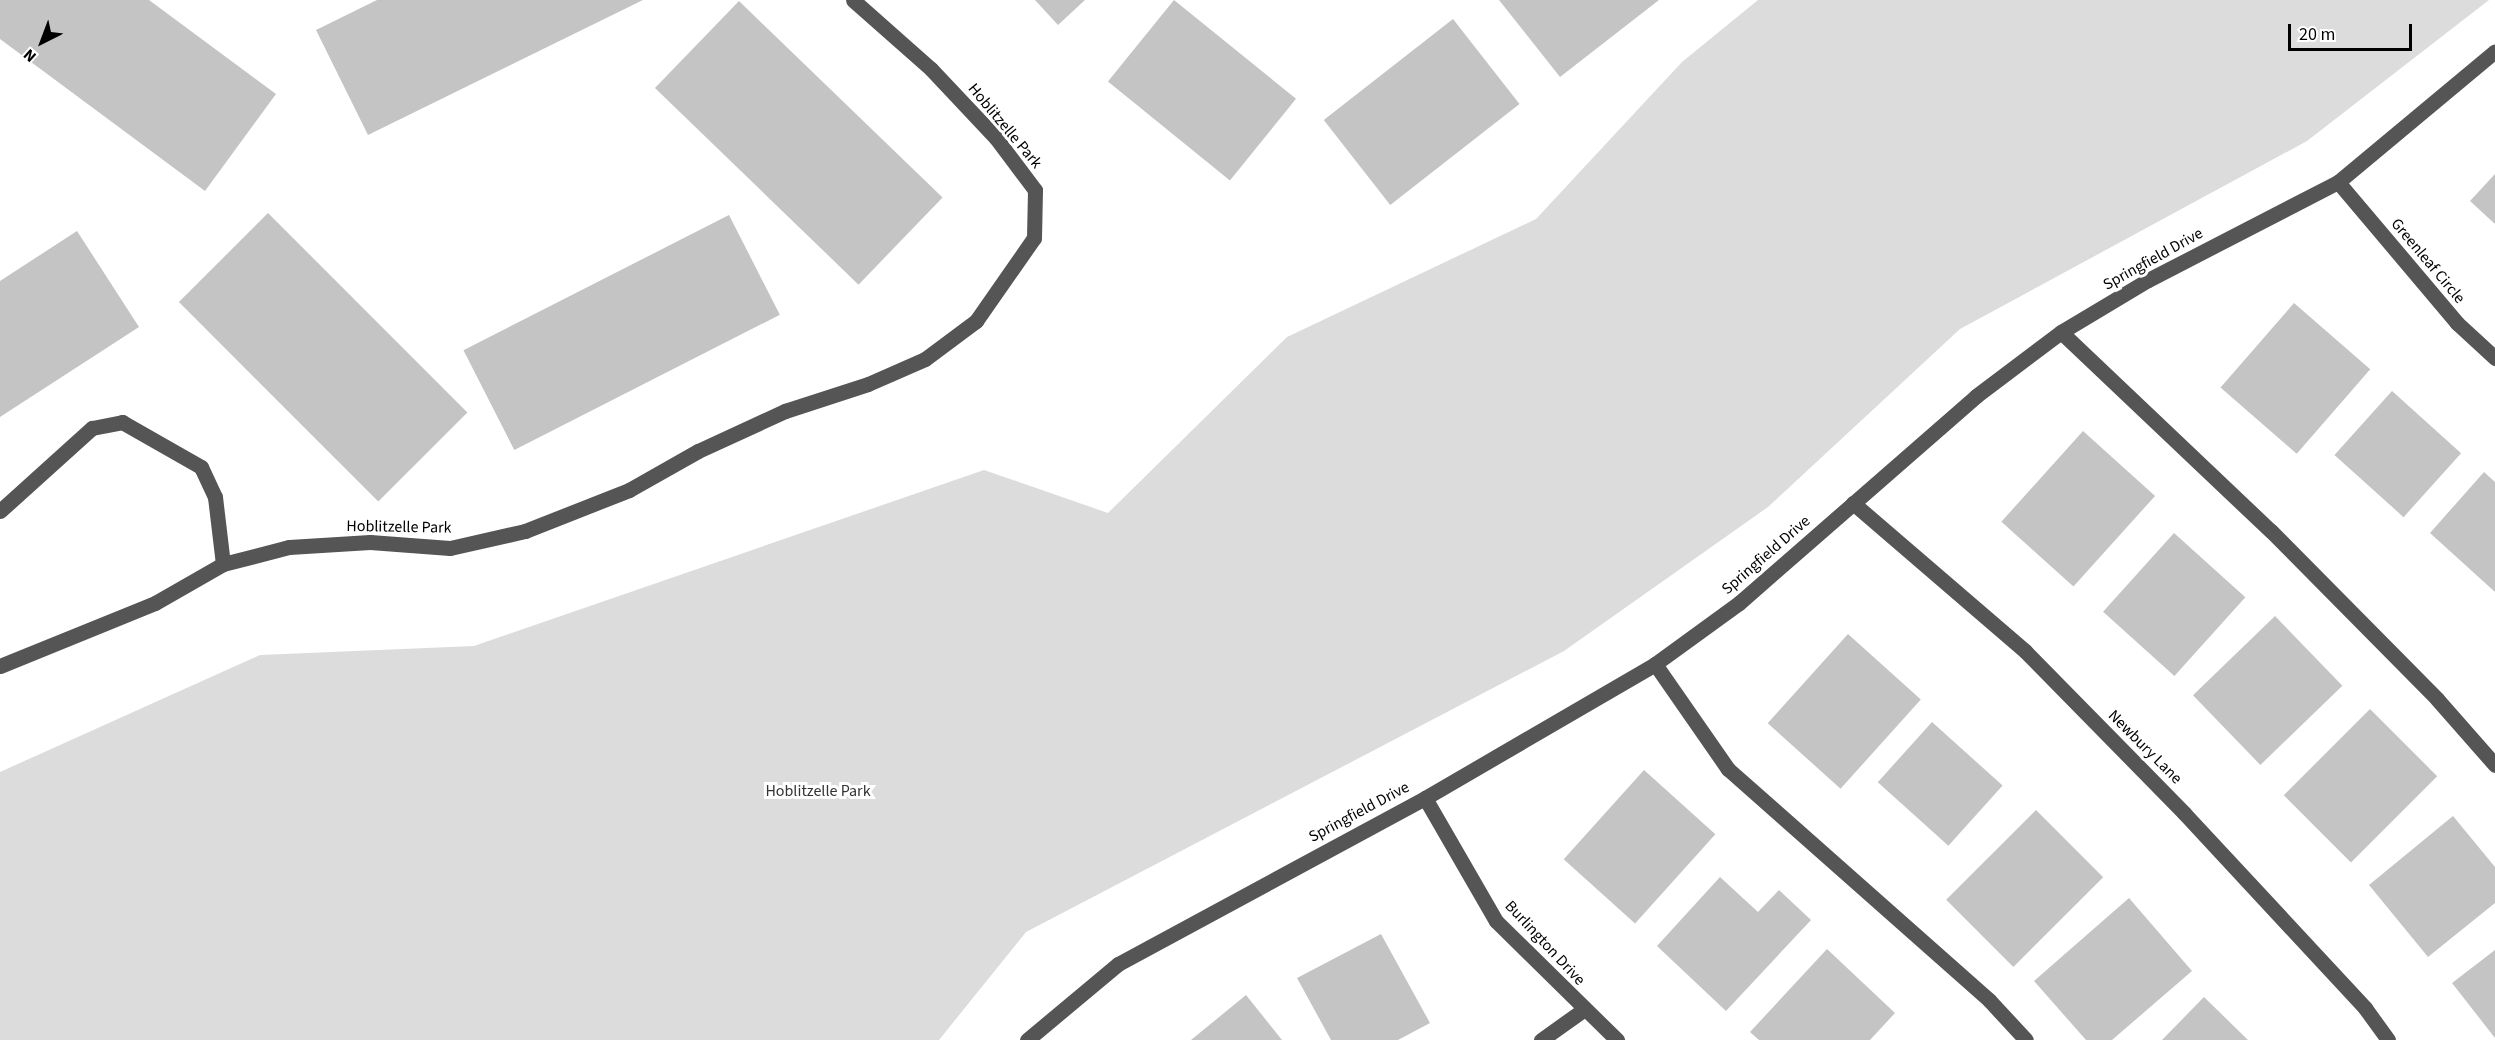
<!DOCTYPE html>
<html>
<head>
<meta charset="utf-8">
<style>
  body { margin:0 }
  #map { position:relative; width:2495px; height:1040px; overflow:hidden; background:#fff; font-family:"Source Sans 3",sans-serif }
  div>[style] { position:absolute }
  .green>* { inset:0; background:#dcdcdc }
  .building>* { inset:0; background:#c4c4c4; transform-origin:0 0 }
  .minor>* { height:15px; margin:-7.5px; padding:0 7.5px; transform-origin:7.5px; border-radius:7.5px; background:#555 }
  span { translate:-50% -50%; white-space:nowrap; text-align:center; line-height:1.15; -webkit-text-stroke:6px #fff; paint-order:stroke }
  .street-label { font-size:16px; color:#000 }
  .park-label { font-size:16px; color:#333 }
  .north { position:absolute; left:12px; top:12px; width:60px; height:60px; -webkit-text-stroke:4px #fff; paint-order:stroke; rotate:222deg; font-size:16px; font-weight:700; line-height:24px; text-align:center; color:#000 }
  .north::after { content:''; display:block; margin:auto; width:21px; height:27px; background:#000; clip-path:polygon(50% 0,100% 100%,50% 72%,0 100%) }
  .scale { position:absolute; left:2288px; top:24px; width:124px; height:27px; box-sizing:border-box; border:3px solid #000; border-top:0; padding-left:8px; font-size:18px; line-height:21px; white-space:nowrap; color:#000; -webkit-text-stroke:4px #fff; paint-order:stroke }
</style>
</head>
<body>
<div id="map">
  <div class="green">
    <i style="clip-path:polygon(1758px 0,2489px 0,2307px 141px,1960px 329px,1768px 507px,1564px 651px,1026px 932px,939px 1040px,0 1040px,0 772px,260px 655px,474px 646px,984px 470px,1108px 513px,1287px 337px,1536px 219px,1682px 62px)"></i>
  </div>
  <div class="building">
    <i style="clip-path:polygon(0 0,149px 0,276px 94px,205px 191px,0 39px)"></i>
    <i style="clip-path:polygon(377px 0,643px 0,368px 135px,316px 30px)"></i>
    <i style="clip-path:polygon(1035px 0,1085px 0,1058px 25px)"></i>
    <i style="left:1174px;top:0;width:157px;height:105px;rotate:39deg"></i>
    <i style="clip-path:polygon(1499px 0,1659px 0,1560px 77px)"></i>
    <i style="left:739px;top:1px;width:283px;height:121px;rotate:44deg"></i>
    <i style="left:1453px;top:19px;width:108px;height:164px;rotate:52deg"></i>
    <i style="clip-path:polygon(2495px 174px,2495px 224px,2470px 201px)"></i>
    <i style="left:268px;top:213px;width:282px;height:126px;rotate:45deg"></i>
    <i style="left:729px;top:215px;width:112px;height:298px;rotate:63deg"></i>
    <i style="clip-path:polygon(77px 231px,139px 327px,0 417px,0 281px)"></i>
    <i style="left:2294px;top:303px;width:101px;height:112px;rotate:41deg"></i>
    <i style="left:2392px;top:391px;width:93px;height:86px;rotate:42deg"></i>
    <i style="left:2083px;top:431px;width:97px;height:122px;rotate:42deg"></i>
    <i style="clip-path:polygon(2484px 472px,2495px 482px,2495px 592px,2430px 533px)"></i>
    <i style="left:2174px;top:533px;width:96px;height:106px;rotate:42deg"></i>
    <i style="left:2275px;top:616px;width:97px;height:114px;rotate:46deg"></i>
    <i style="left:1848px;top:634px;width:98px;height:120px;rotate:42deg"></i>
    <i style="left:2370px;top:709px;width:95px;height:122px;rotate:45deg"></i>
    <i style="left:1932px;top:722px;width:95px;height:81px;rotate:42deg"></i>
    <i style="left:1644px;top:770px;width:96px;height:120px;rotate:42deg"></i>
    <i style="left:2036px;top:810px;width:95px;height:127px;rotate:45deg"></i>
    <i style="clip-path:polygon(2453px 816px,2495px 867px,2495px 903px,2428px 957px,2369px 885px)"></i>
    <i style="clip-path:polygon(1720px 877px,1758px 912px,1779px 890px,1811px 920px,1726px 1011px,1657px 946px)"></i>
    <i style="clip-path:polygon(2129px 898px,2192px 971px,2112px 1040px,2086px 1040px,2034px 981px)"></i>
    <i style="clip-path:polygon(1381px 934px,1430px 1023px,1398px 1040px,1331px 1040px,1297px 978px)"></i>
    <i style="clip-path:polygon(1827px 949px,1895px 1013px,1870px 1040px,1759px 1040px,1750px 1032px)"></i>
    <i style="clip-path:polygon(2495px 950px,2495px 1038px,2452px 983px)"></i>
    <i style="clip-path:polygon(1246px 995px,1282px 1040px,1191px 1040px)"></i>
    <i style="clip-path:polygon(2204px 997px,2248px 1040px,2162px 1040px)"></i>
  </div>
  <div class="minor">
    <i style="left:2338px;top:182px;width:185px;rotate:49.8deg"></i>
    <i style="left:2457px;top:323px;width:52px;rotate:42.6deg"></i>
    <i style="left:2061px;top:332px;width:289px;rotate:43.5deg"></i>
    <i style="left:2271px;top:531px;width:236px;rotate:45.3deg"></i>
    <i style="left:2437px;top:699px;width:88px;rotate:48.7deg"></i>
    <i style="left:1853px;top:503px;width:227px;rotate:40.7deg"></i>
    <i style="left:2025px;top:651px;width:227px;rotate:45.5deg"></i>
    <i style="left:2184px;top:813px;width:266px;rotate:47.1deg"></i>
    <i style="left:2365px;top:1008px;width:39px;rotate:54deg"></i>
    <i style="left:0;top:511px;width:124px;rotate:-42.1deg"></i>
    <i style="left:92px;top:428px;width:31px;rotate:-11deg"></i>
    <i style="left:122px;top:422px;width:91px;rotate:29.7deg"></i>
    <i style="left:201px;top:467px;width:33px;rotate:65deg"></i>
    <i style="left:215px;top:497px;width:67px;rotate:83.2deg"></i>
    <i style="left:1655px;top:664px;width:128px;rotate:55.2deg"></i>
    <i style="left:1728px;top:769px;width:349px;rotate:41.5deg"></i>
    <i style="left:1989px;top:1000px;width:54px;rotate:47.2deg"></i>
    <i style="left:0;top:666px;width:167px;rotate:-22.1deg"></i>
    <i style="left:155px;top:603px;width:78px;rotate:-29.8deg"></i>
    <i style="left:223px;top:564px;width:68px;rotate:-14.4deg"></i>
    <i style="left:289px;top:547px;width:81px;rotate:-3.5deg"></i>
    <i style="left:370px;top:542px;width:80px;rotate:4.3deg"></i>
    <i style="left:450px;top:548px;width:77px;rotate:-12.8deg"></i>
    <i style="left:525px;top:531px;width:112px;rotate:-21.5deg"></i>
    <i style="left:629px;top:490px;width:79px;rotate:-29.5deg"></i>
    <i style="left:698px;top:451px;width:96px;rotate:-24.7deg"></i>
    <i style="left:785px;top:411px;width:87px;rotate:-18deg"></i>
    <i style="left:868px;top:384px;width:62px;rotate:-23.7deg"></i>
    <i style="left:925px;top:359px;width:64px;rotate:-36.7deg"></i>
    <i style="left:976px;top:321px;width:101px;rotate:-55.1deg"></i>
    <i style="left:1034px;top:238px;width:48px;rotate:-88.8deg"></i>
    <i style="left:1035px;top:190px;width:65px;rotate:-126.9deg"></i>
    <i style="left:996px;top:138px;width:95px;rotate:-133.3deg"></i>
    <i style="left:931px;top:69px;width:104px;rotate:-138.5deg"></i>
    <i style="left:1425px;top:798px;width:142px;rotate:60deg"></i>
    <i style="left:1496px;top:921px;width:170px;rotate:44.5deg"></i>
    <i style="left:1027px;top:1040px;width:119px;rotate:-39.9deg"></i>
    <i style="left:1118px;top:964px;width:349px;rotate:-28.4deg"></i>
    <i style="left:1425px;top:798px;width:266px;rotate:-30.2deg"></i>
    <i style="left:1655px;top:664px;width:104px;rotate:-36deg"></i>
    <i style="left:1739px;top:603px;width:315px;rotate:-41.1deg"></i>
    <i style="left:1976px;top:396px;width:106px;rotate:-37deg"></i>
    <i style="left:2061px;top:332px;width:101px;rotate:-30.9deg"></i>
    <i style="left:2148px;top:280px;width:214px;rotate:-27.3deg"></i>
    <i style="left:2338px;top:182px;width:204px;rotate:-39.8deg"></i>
    <i style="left:1541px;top:1040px;width:52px;rotate:-35.5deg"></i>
  </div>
  <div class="street-label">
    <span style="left:1005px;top:126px;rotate:50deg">Hoblitzelle Park</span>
    <span style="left:2153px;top:259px;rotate:-29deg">Springfield Drive</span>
    <span style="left:2428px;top:261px;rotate:50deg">Greenleaf Circle</span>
    <span style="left:399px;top:527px;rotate:1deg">Hoblitzelle Park</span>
    <span style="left:1766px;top:555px;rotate:-41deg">Springfield Drive</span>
    <span style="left:2145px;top:747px;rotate:45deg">Newbury Lane</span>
    <span style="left:1359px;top:812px;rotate:-28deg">Springfield Drive</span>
    <span style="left:1545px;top:943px;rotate:47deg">Burlington Drive</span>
  </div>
  <div class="park-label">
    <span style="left:818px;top:791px">Hoblitzelle Park</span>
  </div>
  <div class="north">N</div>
  <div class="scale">20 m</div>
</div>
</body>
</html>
